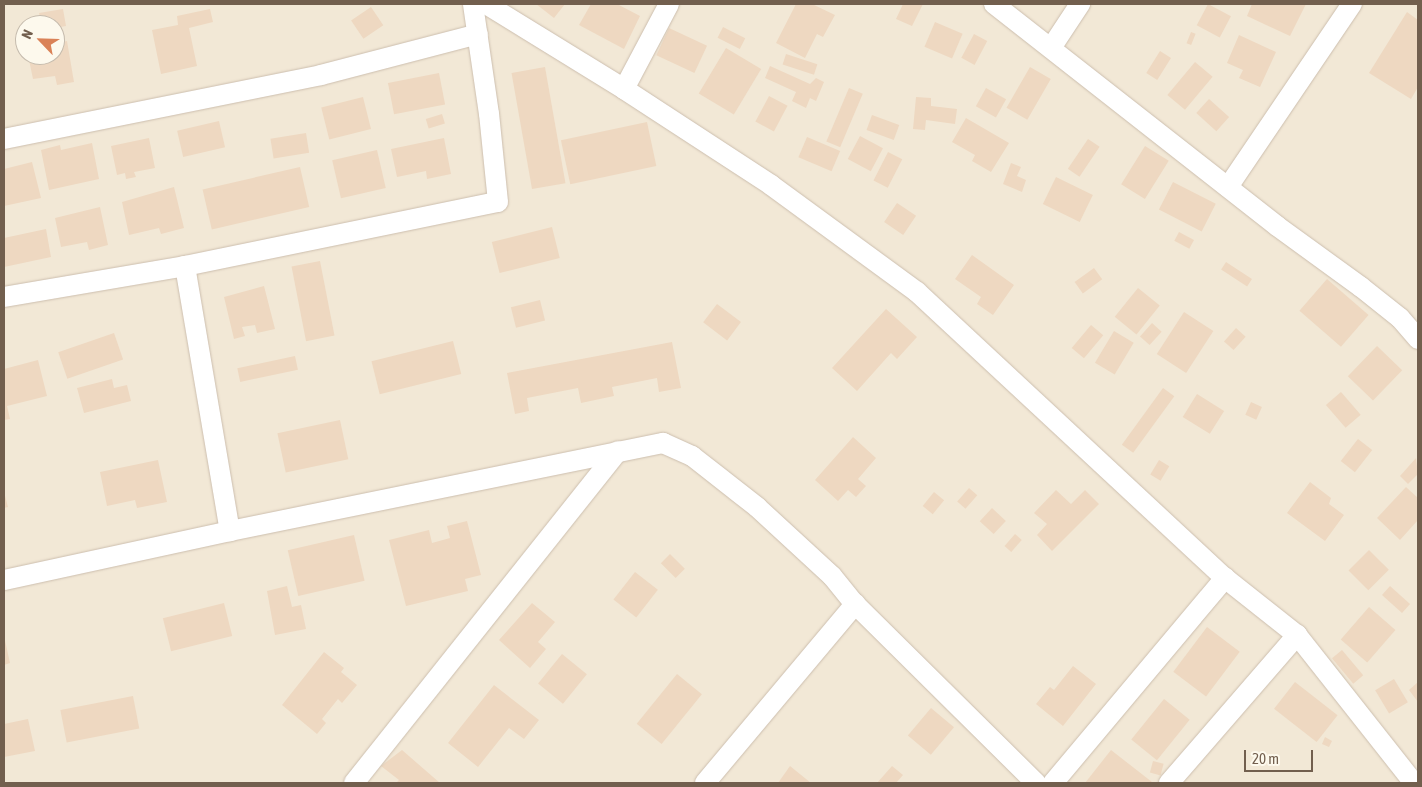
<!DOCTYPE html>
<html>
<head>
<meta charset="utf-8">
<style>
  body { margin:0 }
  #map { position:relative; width:1422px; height:787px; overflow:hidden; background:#fbf5e7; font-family:"Asap Condensed",sans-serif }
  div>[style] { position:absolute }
  .residential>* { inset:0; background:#f2e8d6 }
  .building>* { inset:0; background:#eed8c1; transform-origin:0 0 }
  .roads { filter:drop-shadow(0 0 1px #ccbeae) drop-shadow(0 0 1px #ccbeae) }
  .minor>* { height:20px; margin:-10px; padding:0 10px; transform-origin:10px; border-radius:10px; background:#fff }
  span { translate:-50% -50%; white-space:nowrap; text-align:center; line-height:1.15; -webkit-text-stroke:4.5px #fdf9ed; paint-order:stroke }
  .frame { position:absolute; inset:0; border:5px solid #725f4e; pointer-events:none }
  .north { position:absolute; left:15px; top:15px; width:50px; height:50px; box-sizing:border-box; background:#fdf9ed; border:1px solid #c5bbad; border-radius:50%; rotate:294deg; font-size:14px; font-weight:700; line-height:20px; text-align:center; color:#725f4e }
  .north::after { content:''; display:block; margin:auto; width:18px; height:22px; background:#da8257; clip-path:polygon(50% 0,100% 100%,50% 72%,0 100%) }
  .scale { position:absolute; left:1244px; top:750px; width:69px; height:22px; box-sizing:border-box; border:2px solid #725f4e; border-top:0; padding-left:6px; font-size:15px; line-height:18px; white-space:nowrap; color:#725f4e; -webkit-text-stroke:4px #fdf9ed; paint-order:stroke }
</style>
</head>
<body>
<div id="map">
  <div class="residential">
    <i style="clip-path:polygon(evenodd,4px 4px,1418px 4px,1418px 783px,4px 783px,4px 4px,25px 25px,55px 25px,55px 55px,25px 55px,25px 25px)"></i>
  </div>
  <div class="building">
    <i style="clip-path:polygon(536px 4px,565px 4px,554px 18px)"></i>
    <i style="clip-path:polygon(591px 4px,617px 4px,640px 16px,624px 49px,579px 25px)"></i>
    <i style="clip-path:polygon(796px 4px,812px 4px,835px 15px,823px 37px,817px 34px,805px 58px,776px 43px)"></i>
    <i style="clip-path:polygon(903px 4px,923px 4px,912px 26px,896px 19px)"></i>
    <i style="left:1208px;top:4px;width:26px;height:24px;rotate:28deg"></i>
    <i style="clip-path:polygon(1252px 4px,1306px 4px,1290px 36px,1247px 16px)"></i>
    <i style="left:371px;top:7px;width:22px;height:24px;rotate:56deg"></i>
    <i style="clip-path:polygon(63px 9px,66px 26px,55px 28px,55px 25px,42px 25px,39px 13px)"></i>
    <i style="clip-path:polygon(210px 9px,213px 22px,189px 28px,197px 66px,161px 74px,152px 30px,178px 25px,177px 16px)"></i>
    <i style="clip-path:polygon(1407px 12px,1418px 20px,1418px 87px,1411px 99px,1369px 73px)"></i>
    <i style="left:935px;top:22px;width:30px;height:27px;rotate:23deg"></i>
    <i style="left:723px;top:27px;width:25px;height:12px;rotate:27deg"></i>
    <i style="left:669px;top:28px;width:42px;height:30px;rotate:25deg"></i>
    <i style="left:1191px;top:32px;width:5px;height:12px;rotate:22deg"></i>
    <i style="left:974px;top:34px;width:15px;height:27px;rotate:28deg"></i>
    <i style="clip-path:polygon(1239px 35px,1276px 52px,1260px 87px,1239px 78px,1243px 70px,1227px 63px)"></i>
    <i style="clip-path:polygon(67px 41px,74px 82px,57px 85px,55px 76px,33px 79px,28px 55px,55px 55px,55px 44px)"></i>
    <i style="left:726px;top:48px;width:41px;height:53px;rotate:31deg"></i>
    <i style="left:1160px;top:51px;width:13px;height:26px;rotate:32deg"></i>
    <i style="left:786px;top:54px;width:33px;height:11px;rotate:18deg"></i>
    <i style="left:1195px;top:62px;width:23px;height:43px;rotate:40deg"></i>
    <i style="clip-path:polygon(770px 66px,810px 84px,816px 78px,824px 82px,816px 101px,810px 98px,806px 108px,792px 101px,796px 92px,765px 78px)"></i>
    <i style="left:545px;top:67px;width:118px;height:34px;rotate:80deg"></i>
    <i style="left:1030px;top:67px;width:24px;height:47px;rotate:30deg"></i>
    <i style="left:439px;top:73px;width:32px;height:52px;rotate:79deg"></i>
    <i style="left:849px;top:88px;width:15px;height:58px;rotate:23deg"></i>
    <i style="left:986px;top:88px;width:23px;height:21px;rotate:29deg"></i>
    <i style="left:769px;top:96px;width:21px;height:29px;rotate:28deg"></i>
    <i style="left:363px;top:97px;width:33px;height:43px;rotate:76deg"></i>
    <i style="clip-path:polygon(916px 97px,931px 98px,931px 106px,957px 109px,955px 124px,926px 120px,925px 130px,913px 129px)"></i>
    <i style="left:1209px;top:99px;width:27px;height:19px;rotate:42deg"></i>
    <i style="left:442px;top:114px;width:10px;height:17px;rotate:73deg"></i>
    <i style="left:872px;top:115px;width:29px;height:16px;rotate:20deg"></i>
    <i style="clip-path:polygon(966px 118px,1009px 143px,991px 172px,972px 161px,975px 155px,952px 142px)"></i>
    <i style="left:219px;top:121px;width:27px;height:43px;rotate:77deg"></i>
    <i style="left:647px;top:122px;width:45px;height:88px;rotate:78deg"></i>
    <i style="left:306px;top:133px;width:20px;height:36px;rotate:81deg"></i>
    <i style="left:860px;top:136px;width:26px;height:26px;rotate:28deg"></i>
    <i style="left:807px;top:137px;width:36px;height:22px;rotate:23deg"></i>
    <i style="clip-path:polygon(149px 138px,155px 168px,134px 172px,136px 177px,126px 179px,125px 173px,117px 175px,111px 146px)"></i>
    <i style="clip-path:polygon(444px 138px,451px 174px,427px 179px,426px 171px,397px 177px,391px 149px)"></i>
    <i style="left:1088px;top:139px;width:14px;height:36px;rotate:34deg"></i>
    <i style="clip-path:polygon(92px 143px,99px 179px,49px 190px,41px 150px,60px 145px,61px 150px)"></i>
    <i style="left:1145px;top:146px;width:28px;height:45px;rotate:32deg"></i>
    <i style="left:377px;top:150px;width:39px;height:46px;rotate:77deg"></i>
    <i style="left:888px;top:152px;width:16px;height:32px;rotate:27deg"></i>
    <i style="clip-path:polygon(32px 162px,41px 198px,4px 206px,4px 169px)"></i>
    <i style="clip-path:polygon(1011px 163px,1021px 167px,1017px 176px,1026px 180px,1022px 192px,1003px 184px)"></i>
    <i style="left:300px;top:167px;width:41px;height:100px;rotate:77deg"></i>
    <i style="left:1056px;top:177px;width:41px;height:30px;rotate:26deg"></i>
    <i style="left:1173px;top:182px;width:48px;height:31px;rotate:27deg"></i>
    <i style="clip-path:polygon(174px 187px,184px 228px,161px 234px,159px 228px,129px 235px,122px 202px)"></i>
    <i style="left:897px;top:203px;width:23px;height:23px;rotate:34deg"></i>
    <i style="clip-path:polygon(100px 207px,108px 245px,89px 250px,87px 242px,61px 247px,55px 218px)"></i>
    <i style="left:552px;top:227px;width:32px;height:62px;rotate:76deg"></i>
    <i style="clip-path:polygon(46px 229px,51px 257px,4px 267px,4px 238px)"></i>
    <i style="left:1179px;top:232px;width:17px;height:10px;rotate:28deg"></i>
    <i style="clip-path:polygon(972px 255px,1014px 285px,993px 315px,977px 304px,981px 297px,955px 279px)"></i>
    <i style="left:320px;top:261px;width:76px;height:29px;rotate:79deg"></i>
    <i style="left:1226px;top:262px;width:31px;height:9px;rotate:33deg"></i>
    <i style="left:1094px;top:268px;width:14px;height:24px;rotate:54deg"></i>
    <i style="left:1327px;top:279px;width:55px;height:42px;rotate:41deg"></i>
    <i style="clip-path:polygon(264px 286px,275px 329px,257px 333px,255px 325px,242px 327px,245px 336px,234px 339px,224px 297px)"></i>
    <i style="left:1138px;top:288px;width:28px;height:37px;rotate:39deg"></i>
    <i style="left:540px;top:300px;width:21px;height:30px;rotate:76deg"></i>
    <i style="left:717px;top:304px;width:30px;height:23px;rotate:37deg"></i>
    <i style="clip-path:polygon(886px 309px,917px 337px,897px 359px,891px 353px,857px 391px,832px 368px)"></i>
    <i style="left:1184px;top:312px;width:35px;height:50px;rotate:33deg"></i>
    <i style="left:1152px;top:323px;width:13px;height:18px;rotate:42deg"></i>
    <i style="left:1091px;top:325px;width:16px;height:30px;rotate:40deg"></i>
    <i style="left:1236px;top:328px;width:13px;height:18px;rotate:42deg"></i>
    <i style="left:1114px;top:331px;width:23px;height:37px;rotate:31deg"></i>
    <i style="left:114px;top:333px;width:28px;height:59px;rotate:71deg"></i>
    <i style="left:453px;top:341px;width:34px;height:84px;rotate:76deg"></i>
    <i style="clip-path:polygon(672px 342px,681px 388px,659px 392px,657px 378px,612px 387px,614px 396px,581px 403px,578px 388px,527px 398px,529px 411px,515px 414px,507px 373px)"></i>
    <i style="left:1377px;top:346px;width:35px;height:42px;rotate:44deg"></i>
    <i style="left:295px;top:356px;width:14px;height:59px;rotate:78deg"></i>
    <i style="clip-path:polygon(38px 360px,47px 396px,7px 406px,10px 419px,4px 420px,4px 369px)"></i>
    <i style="clip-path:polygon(112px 379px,114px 388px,127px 385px,131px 401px,84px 413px,77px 388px)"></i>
    <i style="left:1163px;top:388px;width:14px;height:70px;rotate:36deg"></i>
    <i style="left:1341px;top:392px;width:30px;height:20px;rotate:49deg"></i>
    <i style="left:1197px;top:394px;width:32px;height:27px;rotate:32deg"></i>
    <i style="left:1251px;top:402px;width:12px;height:14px;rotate:24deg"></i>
    <i style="left:340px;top:420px;width:40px;height:64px;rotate:78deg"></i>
    <i style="clip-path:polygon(853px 437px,876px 458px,858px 479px,866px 486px,856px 497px,848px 490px,838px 501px,815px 480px)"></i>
    <i style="left:1358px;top:439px;width:18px;height:28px;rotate:38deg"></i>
    <i style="clip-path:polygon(1416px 458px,1418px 474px,1408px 484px,1400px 476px)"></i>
    <i style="clip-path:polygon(158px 460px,167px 502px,137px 508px,135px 500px,107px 506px,100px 472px)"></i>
    <i style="left:1159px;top:460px;width:12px;height:17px;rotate:31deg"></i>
    <i style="clip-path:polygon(1310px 482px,1331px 498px,1329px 504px,1344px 515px,1325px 541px,1287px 513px)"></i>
    <i style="clip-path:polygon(1406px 487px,1418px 498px,1418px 520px,1400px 540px,1377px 518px)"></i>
    <i style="left:969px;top:488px;width:11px;height:18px;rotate:41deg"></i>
    <i style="clip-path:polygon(1056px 490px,1071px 504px,1085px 490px,1099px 504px,1052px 551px,1037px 535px,1047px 524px,1034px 513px)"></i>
    <i style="clip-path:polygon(4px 492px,8px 507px,4px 508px)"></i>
    <i style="left:934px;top:492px;width:13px;height:18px;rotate:39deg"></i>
    <i style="left:992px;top:508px;width:19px;height:18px;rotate:43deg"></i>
    <i style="clip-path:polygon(467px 521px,481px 575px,465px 579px,468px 591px,406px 606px,389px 540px,429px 530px,432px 543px,450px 538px,447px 526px)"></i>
    <i style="left:1015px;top:534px;width:9px;height:16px;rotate:41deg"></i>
    <i style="left:354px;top:535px;width:47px;height:68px;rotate:77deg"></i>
    <i style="left:1369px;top:550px;width:28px;height:29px;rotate:45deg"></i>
    <i style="left:670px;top:554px;width:21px;height:13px;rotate:45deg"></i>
    <i style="left:635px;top:572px;width:29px;height:35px;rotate:38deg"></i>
    <i style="clip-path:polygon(287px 586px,292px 607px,301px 605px,306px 629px,275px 635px,267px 591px)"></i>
    <i style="left:1390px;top:586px;width:27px;height:12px;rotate:42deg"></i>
    <i style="left:224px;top:603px;width:34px;height:63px;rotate:76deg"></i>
    <i style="clip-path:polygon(532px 603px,555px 622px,538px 642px,546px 649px,530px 668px,499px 640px)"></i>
    <i style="left:1369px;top:607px;width:35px;height:43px;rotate:41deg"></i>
    <i style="left:1207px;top:627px;width:41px;height:56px;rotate:37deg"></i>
    <i style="clip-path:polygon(4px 636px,10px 663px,4px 665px)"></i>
    <i style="left:1342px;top:650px;width:33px;height:13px;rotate:50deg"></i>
    <i style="clip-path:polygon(324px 652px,344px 668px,341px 672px,357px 685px,342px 703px,338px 699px,322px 719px,326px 723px,317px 734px,282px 705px)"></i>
    <i style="left:562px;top:654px;width:32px;height:38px;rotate:39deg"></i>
    <i style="clip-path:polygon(1073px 666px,1096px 684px,1063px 726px,1036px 704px,1050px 687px,1054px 690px)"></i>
    <i style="left:677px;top:674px;width:32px;height:64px;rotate:39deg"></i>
    <i style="left:1394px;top:679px;width:27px;height:22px;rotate:59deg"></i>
    <i style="left:1295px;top:682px;width:54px;height:34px;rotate:38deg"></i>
    <i style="clip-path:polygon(1418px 682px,1418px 702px,1409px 690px)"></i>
    <i style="clip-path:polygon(494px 685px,539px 720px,524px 739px,509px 728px,478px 767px,448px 743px)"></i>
    <i style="left:133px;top:696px;width:33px;height:74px;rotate:79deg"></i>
    <i style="left:1164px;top:699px;width:33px;height:52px;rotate:39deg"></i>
    <i style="left:931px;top:708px;width:30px;height:36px;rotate:40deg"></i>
    <i style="clip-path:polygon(28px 719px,35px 751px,4px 757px,4px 724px)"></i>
    <i style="clip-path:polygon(1325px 737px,1332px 741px,1329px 747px,1322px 744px)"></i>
    <i style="clip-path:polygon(402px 750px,440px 783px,396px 783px,399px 780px,381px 766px)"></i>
    <i style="clip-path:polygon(1111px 750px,1152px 782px,1151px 783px,1085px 783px)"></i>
    <i style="left:1153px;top:761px;width:11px;height:12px;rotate:15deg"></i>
    <i style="clip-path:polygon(790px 766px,811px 783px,778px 783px)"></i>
    <i style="clip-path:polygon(892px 766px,903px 775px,896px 783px,877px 783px)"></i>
  </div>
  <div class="roads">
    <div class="minor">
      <i style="left:486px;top:4px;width:162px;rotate:31.6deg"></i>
      <i style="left:624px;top:89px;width:176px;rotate:33.1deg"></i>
      <i style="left:771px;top:185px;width:181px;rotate:36.2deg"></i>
      <i style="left:917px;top:292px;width:420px;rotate:42.9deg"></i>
      <i style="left:1225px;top:578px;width:92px;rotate:38.4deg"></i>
      <i style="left:1297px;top:635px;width:189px;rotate:51.7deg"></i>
      <i style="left:994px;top:4px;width:360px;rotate:38.1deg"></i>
      <i style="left:1277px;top:226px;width:104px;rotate:36deg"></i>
      <i style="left:1361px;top:287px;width:50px;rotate:38.5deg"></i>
      <i style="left:1400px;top:318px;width:28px;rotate:49deg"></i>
      <i style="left:1051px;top:48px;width:53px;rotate:-56.6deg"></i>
      <i style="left:624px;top:89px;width:96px;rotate:-62.1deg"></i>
      <i style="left:4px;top:139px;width:323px;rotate:-11.4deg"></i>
      <i style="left:321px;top:75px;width:162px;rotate:-14.6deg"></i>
      <i style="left:1228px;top:187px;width:221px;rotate:-55.9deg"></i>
      <i style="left:185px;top:266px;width:269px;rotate:80.4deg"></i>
      <i style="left:4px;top:297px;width:184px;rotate:-9.7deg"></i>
      <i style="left:185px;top:266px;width:319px;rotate:-11.6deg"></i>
      <i style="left:498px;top:202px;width:88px;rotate:-95.8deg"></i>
      <i style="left:489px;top:114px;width:111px;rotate:-98.3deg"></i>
      <i style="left:4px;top:580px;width:231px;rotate:-12.2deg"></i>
      <i style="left:230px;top:531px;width:442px;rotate:-11.5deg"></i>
      <i style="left:663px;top:443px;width:32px;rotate:24deg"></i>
      <i style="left:692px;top:456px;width:83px;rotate:38.1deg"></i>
      <i style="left:757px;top:507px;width:102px;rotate:42.6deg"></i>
      <i style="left:832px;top:576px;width:36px;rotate:51deg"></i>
      <i style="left:855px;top:604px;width:255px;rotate:44.7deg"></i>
      <i style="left:354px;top:783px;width:424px;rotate:-51.5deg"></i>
      <i style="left:705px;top:783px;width:234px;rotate:-50deg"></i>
      <i style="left:1053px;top:783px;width:268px;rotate:-50deg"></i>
      <i style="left:1169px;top:783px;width:196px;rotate:-49.1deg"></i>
    </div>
  </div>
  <div class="frame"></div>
  <div class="north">N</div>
  <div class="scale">20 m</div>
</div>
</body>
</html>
